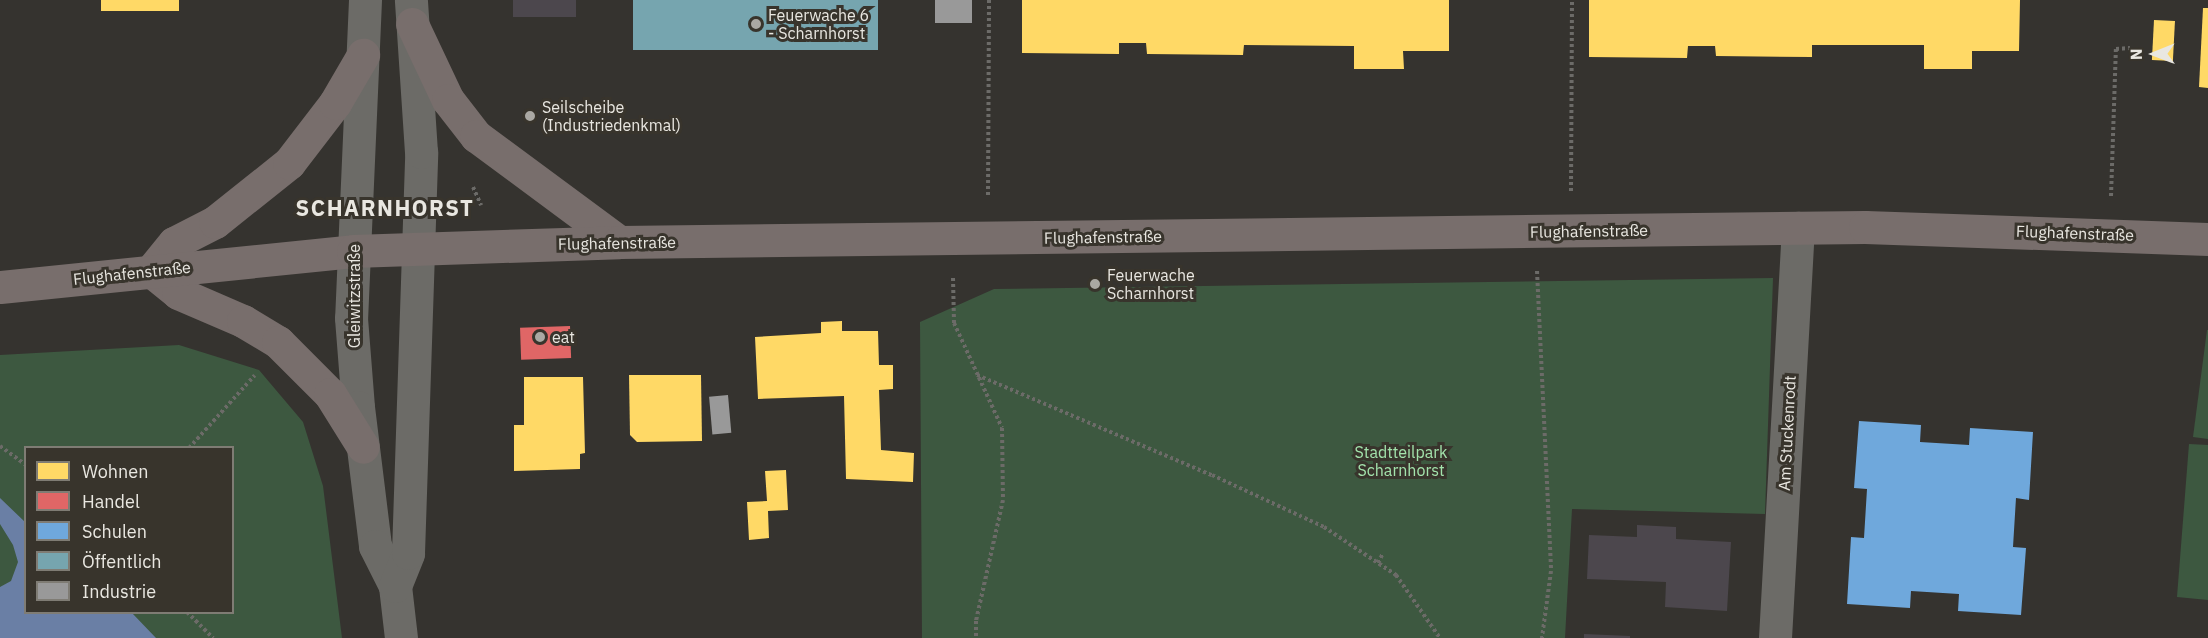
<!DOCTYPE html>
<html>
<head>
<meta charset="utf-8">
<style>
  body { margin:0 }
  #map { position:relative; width:2208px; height:638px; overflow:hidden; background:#35332f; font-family:"IBM Plex Sans",sans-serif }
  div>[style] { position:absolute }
  .green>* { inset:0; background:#3d5840 }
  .water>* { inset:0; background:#6a7fa5 }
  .homes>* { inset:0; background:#ffd966; transform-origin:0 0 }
  .shops>* { inset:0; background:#e06666; transform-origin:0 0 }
  .schools>* { inset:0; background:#6fa8dc }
  .public>* { inset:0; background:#76a5af; transform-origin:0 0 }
  .industry>* { inset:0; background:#999; transform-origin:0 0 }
  .building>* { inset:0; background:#4c474d; transform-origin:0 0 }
  .path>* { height:4px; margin-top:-2px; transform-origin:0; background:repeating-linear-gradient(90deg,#6c6b68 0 3px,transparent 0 6px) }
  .minor>* { height:33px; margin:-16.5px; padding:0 16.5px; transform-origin:16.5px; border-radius:16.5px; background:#6c6b67 }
  .major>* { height:33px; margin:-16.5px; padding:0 16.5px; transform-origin:16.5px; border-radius:16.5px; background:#786e6c }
  .dots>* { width:16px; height:16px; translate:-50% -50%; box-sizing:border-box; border:3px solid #38342c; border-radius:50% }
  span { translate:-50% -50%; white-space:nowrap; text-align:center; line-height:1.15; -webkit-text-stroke:6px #38342c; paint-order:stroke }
  .poi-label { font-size:16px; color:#e9e7e1 }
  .left { translate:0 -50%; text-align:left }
  .street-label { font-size:16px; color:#e9e7e1 }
  .park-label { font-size:16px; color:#a3e3ac }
  .district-label { font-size:22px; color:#e9e7e1; font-weight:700; letter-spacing:1.5px }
  .legend { position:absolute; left:24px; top:446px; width:210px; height:168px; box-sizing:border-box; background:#38342c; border:2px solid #7f7c74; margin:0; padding:8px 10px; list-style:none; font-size:18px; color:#e9e7e1 }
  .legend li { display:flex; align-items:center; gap:12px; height:30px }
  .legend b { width:30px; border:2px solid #7f7c74 }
  .north { position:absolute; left:2124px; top:24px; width:60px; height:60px; -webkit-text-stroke:4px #38342c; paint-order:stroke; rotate:269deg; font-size:16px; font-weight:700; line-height:24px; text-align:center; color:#e9e7e1 }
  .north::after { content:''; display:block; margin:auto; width:21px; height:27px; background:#e9e7e1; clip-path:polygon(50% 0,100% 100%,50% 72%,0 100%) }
</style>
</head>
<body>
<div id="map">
  <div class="green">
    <i style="clip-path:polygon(1773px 278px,1765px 514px,1572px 509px,1565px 638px,922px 638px,920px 322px,994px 289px)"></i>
    <i style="clip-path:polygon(2207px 330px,2208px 330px,2208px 439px,2193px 437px)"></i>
    <i style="clip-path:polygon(evenodd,179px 345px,259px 370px,303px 422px,323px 486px,342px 638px,0 638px,0 355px,179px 345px,26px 448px,232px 448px,232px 612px,26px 612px,26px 448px)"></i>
    <i style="clip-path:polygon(2189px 444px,2208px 445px,2208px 600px,2177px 597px)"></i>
  </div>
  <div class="water">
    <i style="clip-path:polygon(0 498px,25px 522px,26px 612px,132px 613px,156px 638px,0 638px,0 587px,11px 581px,18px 562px,13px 545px,0 524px)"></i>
  </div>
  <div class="homes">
    <i style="left:101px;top:0;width:78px;height:11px"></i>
    <i style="clip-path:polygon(1022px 0,1449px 0,1449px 51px,1403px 51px,1404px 69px,1354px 69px,1354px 46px,1244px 45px,1243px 55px,1147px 54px,1146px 43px,1119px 43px,1119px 54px,1022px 53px)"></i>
    <i style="clip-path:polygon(1589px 0,2020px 0,2019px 51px,1972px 51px,1972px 69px,1924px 69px,1924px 45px,1812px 45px,1812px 57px,1716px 56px,1715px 46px,1688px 46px,1687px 58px,1589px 57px)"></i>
    <i style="clip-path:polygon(2203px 8px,2208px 8px,2208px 88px,2199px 87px)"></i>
    <i style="left:2154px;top:20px;width:21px;height:40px;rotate:3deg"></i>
    <i style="clip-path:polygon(842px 321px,842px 331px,878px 331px,879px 365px,893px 365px,893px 389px,879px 390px,881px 450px,914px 453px,913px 482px,846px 479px,844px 396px,758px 399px,755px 337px,821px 333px,821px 322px)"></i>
    <i style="clip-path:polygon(629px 375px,701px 375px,702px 441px,637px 442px,630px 435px)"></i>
    <i style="clip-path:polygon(524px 377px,583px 377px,585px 453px,580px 454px,580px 469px,514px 471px,514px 425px,524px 425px)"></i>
    <i style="clip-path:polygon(786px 470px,788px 510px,768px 511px,769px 538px,749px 540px,747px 502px,767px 501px,765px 471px)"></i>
  </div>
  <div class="shops">
    <i style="left:570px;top:326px;width:32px;height:50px;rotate:88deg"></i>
  </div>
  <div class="schools">
    <i style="clip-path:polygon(1859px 421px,1921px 425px,1920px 442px,1969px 445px,1970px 428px,2033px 432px,2029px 500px,2016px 498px,2013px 547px,2026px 548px,2021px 615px,1958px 611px,1959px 594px,1911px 591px,1910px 608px,1847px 604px,1851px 537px,1864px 538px,1867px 489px,1854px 488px)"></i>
  </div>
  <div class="public">
    <i style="left:633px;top:0;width:245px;height:50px"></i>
  </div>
  <div class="industry">
    <i style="left:935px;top:0;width:37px;height:23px"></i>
    <i style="left:728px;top:395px;width:38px;height:19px;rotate:85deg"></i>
  </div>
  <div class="building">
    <i style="left:513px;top:0;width:63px;height:17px"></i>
    <i style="clip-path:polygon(1637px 525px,1676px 527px,1676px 539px,1731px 542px,1727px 611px,1665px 607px,1666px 582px,1587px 579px,1589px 535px,1637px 537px)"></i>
    <i style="clip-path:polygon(1584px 634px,1630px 636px,1630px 638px,1584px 638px)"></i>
  </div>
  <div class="path">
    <i style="left:473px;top:187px;width:20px;rotate:66deg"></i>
    <i style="left:1571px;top:191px;width:191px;rotate:-89.7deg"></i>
    <i style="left:988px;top:195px;width:195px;rotate:-89.7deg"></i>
    <i style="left:2111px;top:196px;width:147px;rotate:-88.1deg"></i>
    <i style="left:2116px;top:49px;width:14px;rotate:-4deg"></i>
    <i style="left:1537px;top:271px;width:300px;rotate:87.3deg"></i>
    <i style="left:1551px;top:571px;width:68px;rotate:97.7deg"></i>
    <i style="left:953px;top:278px;width:45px;rotate:88.7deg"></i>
    <i style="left:954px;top:323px;width:115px;rotate:65.4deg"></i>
    <i style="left:1002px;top:428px;width:72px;rotate:89.2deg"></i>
    <i style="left:1003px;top:500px;width:124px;rotate:102.6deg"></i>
    <i style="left:976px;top:621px;width:17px;rotate:90deg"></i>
    <i style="left:977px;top:375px;width:255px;rotate:23.1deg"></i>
    <i style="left:1212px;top:475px;width:123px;rotate:24.9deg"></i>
    <i style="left:1324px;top:527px;width:87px;rotate:33.7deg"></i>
    <i style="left:1396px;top:575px;width:77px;rotate:55.1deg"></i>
    <i style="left:0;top:446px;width:32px;rotate:36deg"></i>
    <i style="left:189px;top:448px;width:98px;rotate:-47.9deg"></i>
    <i style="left:1378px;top:563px;width:11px;rotate:-63deg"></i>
    <i style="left:187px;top:612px;width:37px;rotate:45deg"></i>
  </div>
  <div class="minor">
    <i style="left:365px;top:0;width:318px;rotate:92.5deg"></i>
    <i style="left:351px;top:318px;width:89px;rotate:85.5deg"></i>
    <i style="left:358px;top:407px;width:140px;rotate:83deg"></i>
    <i style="left:375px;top:546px;width:45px;rotate:63.4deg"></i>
    <i style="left:395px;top:586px;width:52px;rotate:83.4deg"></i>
    <i style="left:395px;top:586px;width:35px;rotate:-68deg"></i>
    <i style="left:408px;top:553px;width:401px;rotate:-88.1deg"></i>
    <i style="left:421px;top:152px;width:152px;rotate:-93.8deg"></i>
    <i style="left:1775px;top:638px;width:411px;rotate:-86.8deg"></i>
  </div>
  <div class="major">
    <i style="left:412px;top:24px;width:84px;rotate:64.7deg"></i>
    <i style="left:448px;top:100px;width:46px;rotate:52.1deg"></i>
    <i style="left:476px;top:136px;width:178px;rotate:36.5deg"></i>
    <i style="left:151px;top:271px;width:36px;rotate:-51deg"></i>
    <i style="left:174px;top:243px;width:46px;rotate:-27.1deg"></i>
    <i style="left:215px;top:222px;width:95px;rotate:-38.6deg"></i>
    <i style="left:289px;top:163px;width:76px;rotate:-52.5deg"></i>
    <i style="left:335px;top:103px;width:56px;rotate:-59.7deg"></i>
    <i style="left:151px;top:271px;width:35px;rotate:39deg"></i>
    <i style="left:178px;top:293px;width:71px;rotate:23.3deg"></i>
    <i style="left:243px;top:321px;width:41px;rotate:31deg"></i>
    <i style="left:278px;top:342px;width:74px;rotate:45deg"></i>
    <i style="left:330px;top:394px;width:62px;rotate:58.1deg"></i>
    <i style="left:0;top:287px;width:355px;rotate:-5.8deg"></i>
    <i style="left:353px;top:251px;width:266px;rotate:-1.9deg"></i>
    <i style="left:619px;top:242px;width:1246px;rotate:-0.69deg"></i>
    <i style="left:1865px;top:227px;width:343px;rotate:2deg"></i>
  </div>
  <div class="dots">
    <i style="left:756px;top:24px;background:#aaa8a3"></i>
    <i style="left:530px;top:116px;background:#aaa8a3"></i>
    <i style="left:1095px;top:284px;background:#aaa8a3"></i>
    <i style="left:540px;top:337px;background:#aaa8a3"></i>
  </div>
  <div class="poi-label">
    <span class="left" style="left:768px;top:24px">Feuerwache 6<br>- Scharnhorst</span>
    <span class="left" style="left:542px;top:116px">Seilscheibe<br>(Industriedenkmal)</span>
    <span class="left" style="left:1107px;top:284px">Feuerwache<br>Scharnhorst</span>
    <span class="left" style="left:552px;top:337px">eat</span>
  </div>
  <div class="street-label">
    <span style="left:1589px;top:231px;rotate:-1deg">Flughafenstraße</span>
    <span style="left:2075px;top:233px;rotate:2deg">Flughafenstraße</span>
    <span style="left:1103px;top:237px;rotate:-1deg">Flughafenstraße</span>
    <span style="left:617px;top:243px;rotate:-1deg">Flughafenstraße</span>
    <span style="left:132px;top:273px;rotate:-6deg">Flughafenstraße</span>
    <span style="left:354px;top:296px;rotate:-90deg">Gleiwitzstraße</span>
    <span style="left:1787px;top:433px;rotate:-87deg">Am Stuckenrodt</span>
  </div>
  <div class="park-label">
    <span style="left:1401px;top:461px">Stadtteilpark<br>Scharnhorst</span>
  </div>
  <div class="district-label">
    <span style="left:385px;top:208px">SCHARNHORST</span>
  </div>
  <ul class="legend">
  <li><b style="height:16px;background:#ffd966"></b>Wohnen</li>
  <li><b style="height:16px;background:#e06666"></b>Handel</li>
  <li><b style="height:16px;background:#6fa8dc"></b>Schulen</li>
  <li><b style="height:16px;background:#76a5af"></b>Öffentlich</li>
  <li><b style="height:16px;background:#999"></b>Industrie</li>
  </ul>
  <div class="north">N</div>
</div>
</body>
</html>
